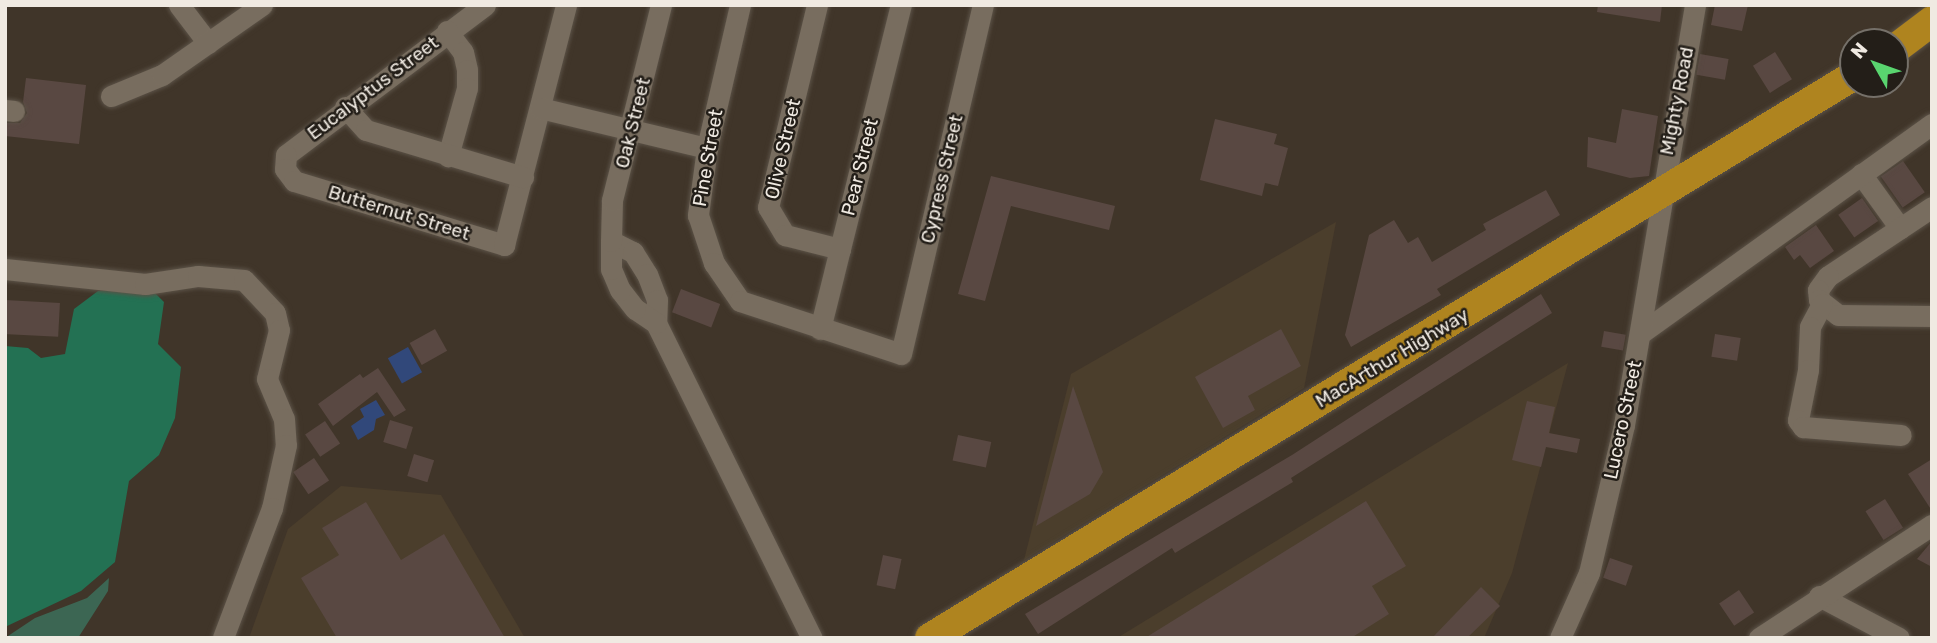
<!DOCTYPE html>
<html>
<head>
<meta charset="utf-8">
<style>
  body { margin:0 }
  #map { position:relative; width:1937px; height:643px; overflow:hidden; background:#403529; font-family:Rubik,sans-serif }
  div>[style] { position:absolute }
  .built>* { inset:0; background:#4b3e2c }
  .green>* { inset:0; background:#3c6653 }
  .forest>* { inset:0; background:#237153 }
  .water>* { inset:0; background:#31487a; transform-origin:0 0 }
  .building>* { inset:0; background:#594842; transform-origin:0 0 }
  .roads { filter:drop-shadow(0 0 2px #5b5247) drop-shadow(0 0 2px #5b5247) }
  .minor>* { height:21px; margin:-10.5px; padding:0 10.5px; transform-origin:10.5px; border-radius:10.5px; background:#786d5f }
  .highway>* { height:30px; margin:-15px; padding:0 15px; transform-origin:15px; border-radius:15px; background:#af841f }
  span { translate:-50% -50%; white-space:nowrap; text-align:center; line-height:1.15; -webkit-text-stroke:5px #231e18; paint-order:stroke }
  .street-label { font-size:19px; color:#f0eae2 }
  .frame { position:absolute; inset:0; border:7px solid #f0eae2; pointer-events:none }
  .north { position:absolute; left:1839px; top:28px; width:70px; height:70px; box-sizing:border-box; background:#231e18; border:2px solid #757069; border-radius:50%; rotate:310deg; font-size:19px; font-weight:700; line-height:28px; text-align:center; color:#f0eae2 }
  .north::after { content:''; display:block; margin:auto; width:24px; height:32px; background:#59d56f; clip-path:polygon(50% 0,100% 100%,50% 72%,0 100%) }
</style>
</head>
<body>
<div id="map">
  <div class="built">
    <i style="clip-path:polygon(1336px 222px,1304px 388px,1024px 560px,1071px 374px)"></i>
    <i style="clip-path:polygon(1568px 363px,1512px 573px,1484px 638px,1117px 638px)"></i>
    <i style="clip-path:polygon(341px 486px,441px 495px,525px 638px,249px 638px,288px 529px)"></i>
  </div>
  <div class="green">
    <i style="clip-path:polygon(109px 578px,108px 591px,78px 638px,5px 638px,35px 618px,87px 598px)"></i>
  </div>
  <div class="forest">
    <i style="clip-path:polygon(150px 288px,164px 302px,158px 344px,181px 367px,175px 418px,159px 455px,129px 481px,115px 562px,81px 591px,5px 627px,5px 346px,28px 348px,41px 358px,65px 354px,74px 309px,98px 291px)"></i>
  </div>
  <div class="water">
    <i style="left:408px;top:347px;width:29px;height:23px;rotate:61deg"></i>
    <i style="clip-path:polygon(376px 400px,385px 415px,376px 419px,374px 430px,358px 440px,351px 426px,364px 417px,360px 409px)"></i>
  </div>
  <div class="building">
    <i style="clip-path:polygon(1598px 5px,1662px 5px,1660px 22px,1597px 12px)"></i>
    <i style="clip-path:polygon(1715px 5px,1748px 5px,1742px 31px,1711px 25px)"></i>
    <i style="left:1775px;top:52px;width:32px;height:26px;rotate:58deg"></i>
    <i style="left:1700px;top:54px;width:29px;height:21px;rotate:10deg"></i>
    <i style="clip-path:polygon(26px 78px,86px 85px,79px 144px,5px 136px,5px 123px,20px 123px,27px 113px,23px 102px)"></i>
    <i style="clip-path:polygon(1622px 109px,1658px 116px,1649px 176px,1630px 178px,1587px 167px,1588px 137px,1616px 143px)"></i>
    <i style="clip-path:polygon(1215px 119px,1277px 134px,1274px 144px,1288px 148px,1278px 186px,1265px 183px,1262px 196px,1200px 180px)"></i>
    <i style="left:1903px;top:161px;width:38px;height:27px;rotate:55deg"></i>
    <i style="clip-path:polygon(991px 176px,1115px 206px,1109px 230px,1011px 206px,985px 301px,958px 294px)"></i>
    <i style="clip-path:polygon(1546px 190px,1560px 215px,1437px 289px,1441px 295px,1351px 347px,1345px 335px,1369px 235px,1394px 220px,1408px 243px,1418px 237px,1432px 262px,1486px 230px,1483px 224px)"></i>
    <i style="left:1862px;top:198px;width:28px;height:29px;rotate:55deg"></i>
    <i style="clip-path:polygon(1816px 225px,1834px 251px,1810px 268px,1800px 255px,1794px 260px,1785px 247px)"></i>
    <i style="left:681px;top:289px;width:42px;height:25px;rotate:21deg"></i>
    <i style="clip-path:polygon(1541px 294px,1552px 313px,1291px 478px,1293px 482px,1175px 553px,1172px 548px,1038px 634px,1025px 614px,1292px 455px)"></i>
    <i style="left:5px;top:300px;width:55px;height:34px;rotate:3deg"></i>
    <i style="left:435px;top:329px;width:25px;height:29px;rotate:61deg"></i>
    <i style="clip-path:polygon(1281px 329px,1301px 366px,1248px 396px,1255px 410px,1223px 428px,1195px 377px)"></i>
    <i style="left:1604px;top:331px;width:22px;height:16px;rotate:10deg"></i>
    <i style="left:1715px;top:334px;width:26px;height:23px;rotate:9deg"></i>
    <i style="clip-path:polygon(378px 368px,406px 410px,394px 417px,377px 392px,333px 426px,318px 404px,360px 374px,363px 378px)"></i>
    <i style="clip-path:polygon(1073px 386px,1103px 472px,1090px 494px,1036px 526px)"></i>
    <i style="clip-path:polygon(1527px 401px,1555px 407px,1549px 433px,1580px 439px,1577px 453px,1546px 447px,1541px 467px,1512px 460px)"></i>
    <i style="left:390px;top:420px;width:24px;height:23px;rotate:17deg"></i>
    <i style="left:325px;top:421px;width:27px;height:24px;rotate:56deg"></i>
    <i style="left:958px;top:435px;width:34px;height:26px;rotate:12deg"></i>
    <i style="left:414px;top:454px;width:21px;height:23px;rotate:17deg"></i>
    <i style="left:314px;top:458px;width:27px;height:25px;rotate:56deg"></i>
    <i style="clip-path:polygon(1932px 459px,1932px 511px,1908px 474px)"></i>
    <i style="left:1885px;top:499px;width:34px;height:23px;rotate:58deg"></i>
    <i style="clip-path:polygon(1366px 501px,1406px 566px,1372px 586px,1389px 614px,1351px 638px,1145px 638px)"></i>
    <i style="clip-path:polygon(366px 502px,401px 560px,444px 534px,505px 638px,337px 638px,301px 578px,339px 555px,322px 528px)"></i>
    <i style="clip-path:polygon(1932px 541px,1932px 567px,1917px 559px)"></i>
    <i style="left:883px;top:555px;width:19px;height:31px;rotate:12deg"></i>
    <i style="left:1610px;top:558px;width:24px;height:21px;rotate:19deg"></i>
    <i style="clip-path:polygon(1481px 587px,1500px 606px,1467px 638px,1432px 638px)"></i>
    <i style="left:1739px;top:590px;width:27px;height:24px;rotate:56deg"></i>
  </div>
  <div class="roads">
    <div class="minor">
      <i style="left:179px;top:5px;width:48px;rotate:52.7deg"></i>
      <i style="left:485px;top:5px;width:249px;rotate:143deg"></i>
      <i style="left:286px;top:155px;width:14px;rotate:94deg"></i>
      <i style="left:285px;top:169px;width:15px;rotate:53deg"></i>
      <i style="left:294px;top:181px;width:220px;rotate:16.9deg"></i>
      <i style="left:504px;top:245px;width:248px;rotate:-75.5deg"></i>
      <i style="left:740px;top:5px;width:147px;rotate:103deg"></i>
      <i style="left:707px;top:148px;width:68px;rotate:97.7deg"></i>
      <i style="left:698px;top:215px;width:51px;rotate:71.6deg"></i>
      <i style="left:714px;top:263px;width:46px;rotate:55.6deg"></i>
      <i style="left:740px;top:301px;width:169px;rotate:18.2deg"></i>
      <i style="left:901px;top:354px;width:359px;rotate:-76.8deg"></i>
      <i style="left:817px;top:5px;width:208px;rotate:103.6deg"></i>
      <i style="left:768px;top:207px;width:33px;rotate:59deg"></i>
      <i style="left:785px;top:235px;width:57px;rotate:14.3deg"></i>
      <i style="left:447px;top:31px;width:26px;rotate:53deg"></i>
      <i style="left:463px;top:52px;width:18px;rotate:77deg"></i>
      <i style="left:467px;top:70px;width:18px;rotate:90deg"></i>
      <i style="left:467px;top:88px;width:71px;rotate:105.6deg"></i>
      <i style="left:111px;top:96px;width:55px;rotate:-22.4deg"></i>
      <i style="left:162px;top:75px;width:122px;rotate:-35deg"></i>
      <i style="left:345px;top:107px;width:31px;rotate:48deg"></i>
      <i style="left:366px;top:130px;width:164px;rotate:16.7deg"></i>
      <i style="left:540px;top:108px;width:172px;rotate:13.5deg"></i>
      <i style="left:5px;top:110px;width:9px;rotate:6deg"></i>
      <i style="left:1861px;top:174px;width:67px;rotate:54.2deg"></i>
      <i style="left:1932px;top:207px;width:125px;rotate:146.4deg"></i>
      <i style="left:1828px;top:276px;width:17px;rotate:126deg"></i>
      <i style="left:1818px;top:290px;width:10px;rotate:84deg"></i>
      <i style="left:1819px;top:300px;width:24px;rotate:38deg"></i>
      <i style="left:1838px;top:315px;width:94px;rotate:0.6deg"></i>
      <i style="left:611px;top:241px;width:25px;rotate:27deg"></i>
      <i style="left:633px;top:252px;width:26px;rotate:58deg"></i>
      <i style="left:647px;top:274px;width:28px;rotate:69deg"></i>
      <i style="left:657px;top:300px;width:23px;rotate:92deg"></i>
      <i style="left:656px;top:323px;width:352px;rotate:63.7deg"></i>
      <i style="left:5px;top:269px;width:141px;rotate:6.1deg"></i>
      <i style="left:145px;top:284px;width:54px;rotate:-8.6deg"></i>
      <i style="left:198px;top:276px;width:46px;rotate:5deg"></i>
      <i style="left:244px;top:280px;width:45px;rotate:46.8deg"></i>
      <i style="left:275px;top:313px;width:17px;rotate:77deg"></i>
      <i style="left:279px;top:330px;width:50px;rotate:103.8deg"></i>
      <i style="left:267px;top:379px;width:43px;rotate:67deg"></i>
      <i style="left:284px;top:419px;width:26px;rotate:86deg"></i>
      <i style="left:286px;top:445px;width:65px;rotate:102.5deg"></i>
      <i style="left:272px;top:508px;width:139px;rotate:110.7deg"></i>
      <i style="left:1822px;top:304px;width:26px;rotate:118deg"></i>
      <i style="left:1810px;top:327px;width:43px;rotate:92.7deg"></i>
      <i style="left:1808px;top:370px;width:51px;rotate:101.3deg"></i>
      <i style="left:1798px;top:420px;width:9px;rotate:54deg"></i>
      <i style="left:1803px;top:427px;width:98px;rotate:4.7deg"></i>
      <i style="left:656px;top:323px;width:25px;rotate:-146deg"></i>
      <i style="left:635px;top:309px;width:24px;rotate:-128deg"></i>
      <i style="left:620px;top:290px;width:23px;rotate:-113deg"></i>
      <i style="left:611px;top:269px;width:28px;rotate:-90deg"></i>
      <i style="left:611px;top:241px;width:41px;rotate:-88.6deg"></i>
      <i style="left:612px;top:200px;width:201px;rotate:-75.9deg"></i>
      <i style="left:820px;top:329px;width:334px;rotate:-76deg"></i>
      <i style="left:1641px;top:333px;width:358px;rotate:-35.7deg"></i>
      <i style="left:1819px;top:596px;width:90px;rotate:27.7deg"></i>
      <i style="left:1560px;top:638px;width:71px;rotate:-66deg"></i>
      <i style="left:1589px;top:573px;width:152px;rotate:-76.7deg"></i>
      <i style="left:1624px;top:425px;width:426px;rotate:-80.4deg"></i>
      <i style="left:1759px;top:638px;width:207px;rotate:-33.2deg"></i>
    </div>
    <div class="highway">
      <i style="left:1895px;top:49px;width:46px;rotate:-37.1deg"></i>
      <i style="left:930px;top:638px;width:1081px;rotate:-31.34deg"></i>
    </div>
  </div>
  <div class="street-label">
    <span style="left:373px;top:88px;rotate:-37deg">Eucalyptus Street</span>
    <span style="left:1677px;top:101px;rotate:-79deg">Mighty Road</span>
    <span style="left:633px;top:123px;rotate:-76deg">Oak Street</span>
    <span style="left:783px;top:149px;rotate:-77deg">Olive Street</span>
    <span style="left:708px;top:158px;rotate:-80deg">Pine Street</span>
    <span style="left:860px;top:167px;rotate:-76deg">Pear Street</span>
    <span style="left:942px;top:179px;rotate:-77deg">Cypress Street</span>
    <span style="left:399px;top:213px;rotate:17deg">Butternut Street</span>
    <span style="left:1392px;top:358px;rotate:-31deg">MacArthur Highway</span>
    <span style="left:1623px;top:420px;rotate:-78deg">Lucero Street</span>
  </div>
  <div class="frame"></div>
  <div class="north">N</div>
</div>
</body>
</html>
